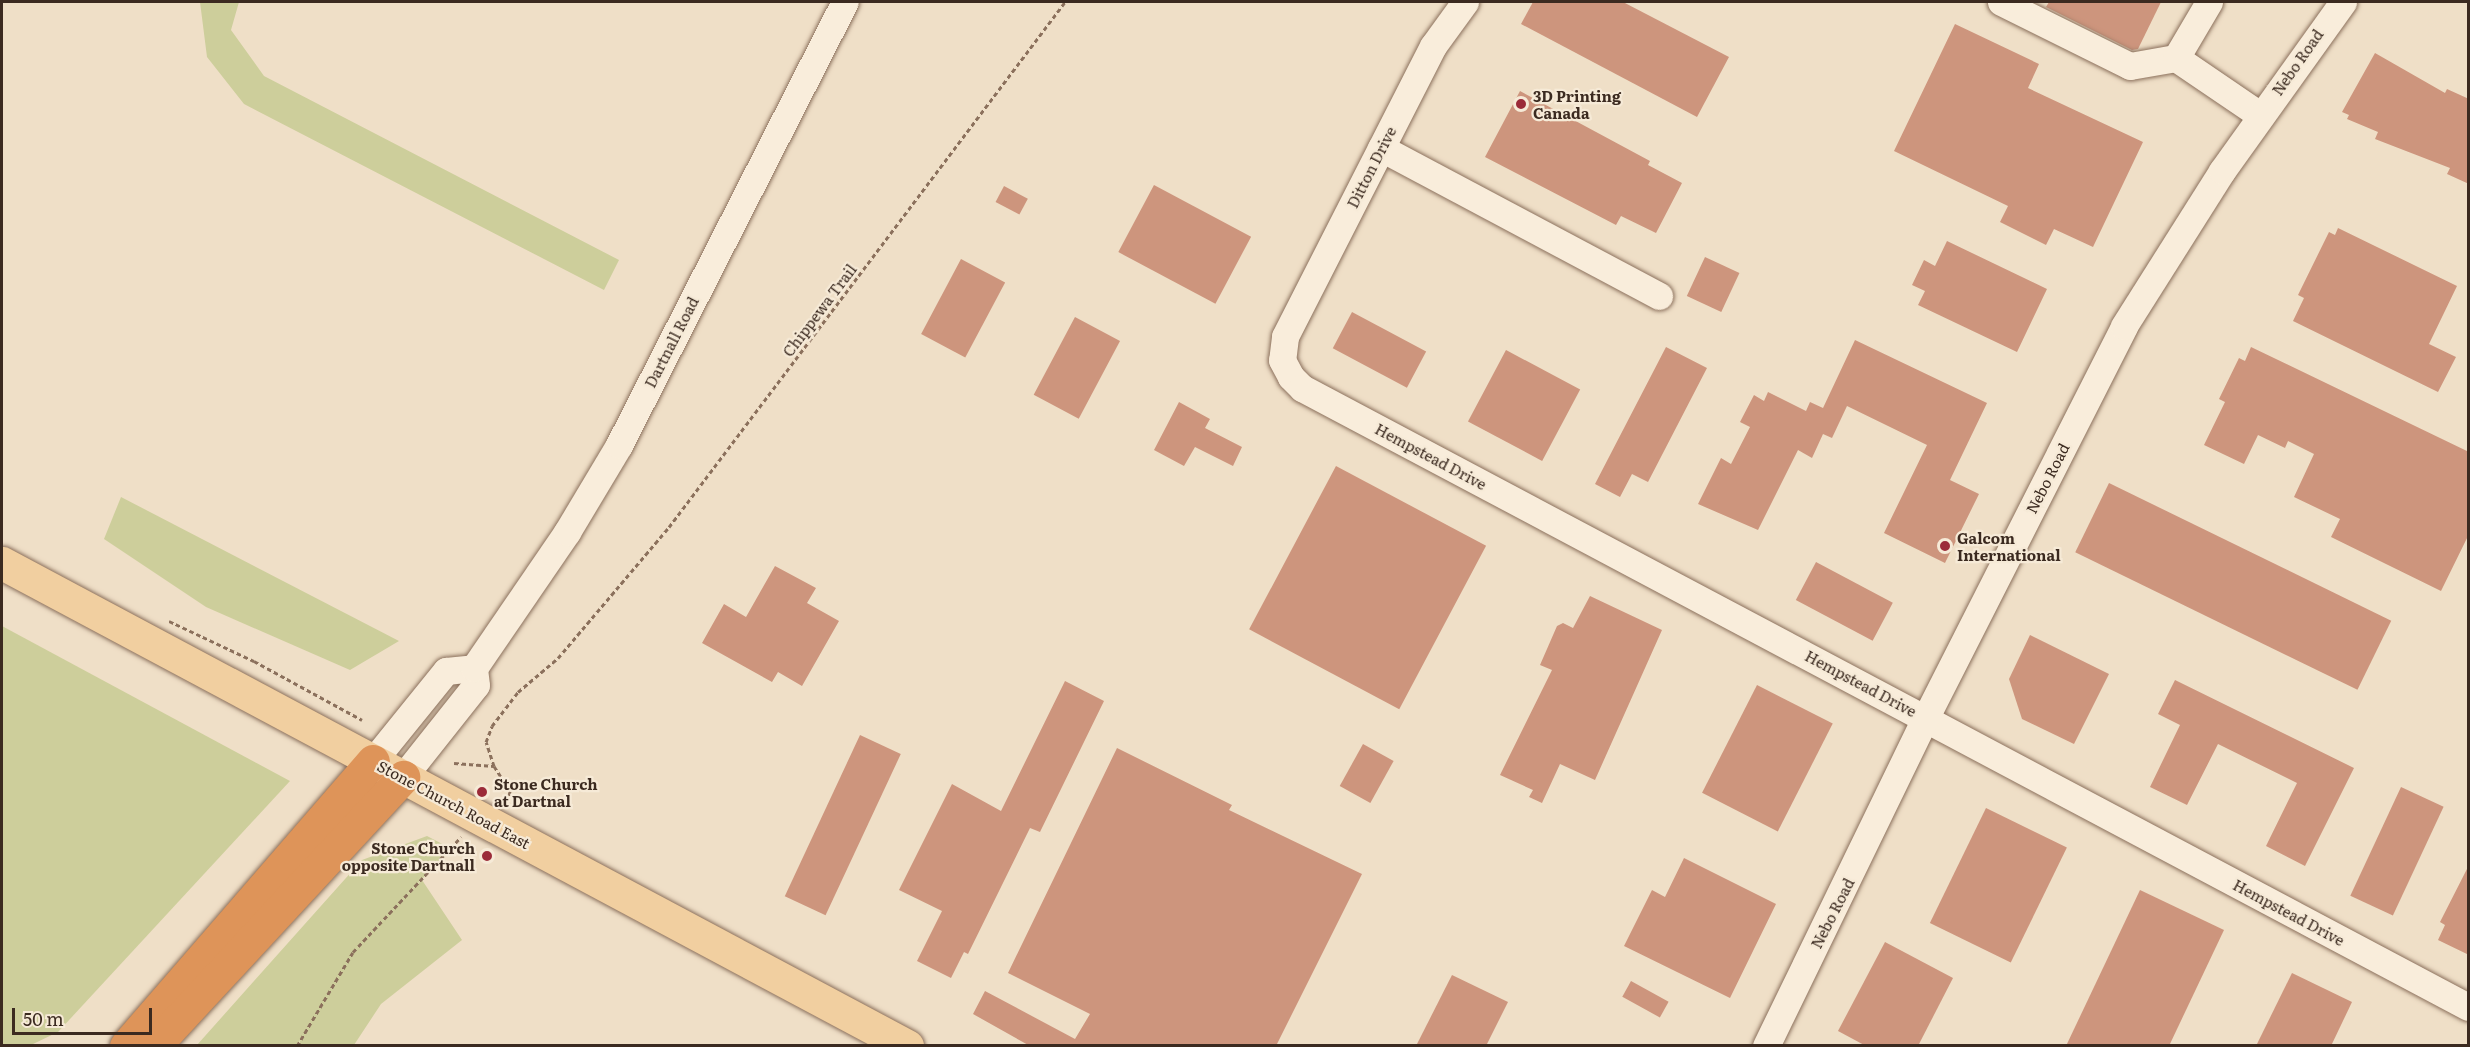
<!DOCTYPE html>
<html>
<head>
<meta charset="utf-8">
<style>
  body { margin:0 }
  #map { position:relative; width:2470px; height:1047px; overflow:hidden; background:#efdfc7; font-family:Literata,serif }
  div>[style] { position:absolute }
  .green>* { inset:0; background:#cdce9b }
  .building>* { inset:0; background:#cd957d; transform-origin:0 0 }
  .path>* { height:3px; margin-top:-1.5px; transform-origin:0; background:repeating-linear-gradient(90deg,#8b705c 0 4.5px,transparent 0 7.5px) }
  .roads { filter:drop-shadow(0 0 2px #8b705c) drop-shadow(0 0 2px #8b705c) }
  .minor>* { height:27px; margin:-13.5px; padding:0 13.5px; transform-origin:13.5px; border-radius:13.5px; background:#f9eddb }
  .major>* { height:33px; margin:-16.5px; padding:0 16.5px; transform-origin:16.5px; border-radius:16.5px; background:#f1cfa0 }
  .highway>* { height:33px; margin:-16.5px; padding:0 16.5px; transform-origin:16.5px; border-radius:16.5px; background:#de9459 }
  .dots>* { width:16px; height:16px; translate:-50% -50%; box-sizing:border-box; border:3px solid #f6ead7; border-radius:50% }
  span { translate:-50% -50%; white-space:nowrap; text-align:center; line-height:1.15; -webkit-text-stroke:4.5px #f6ead7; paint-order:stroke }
  .street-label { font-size:15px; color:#3b2a20 }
  .poi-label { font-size:15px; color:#3b2a20; font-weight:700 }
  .left { translate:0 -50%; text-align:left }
  .right { translate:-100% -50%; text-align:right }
  .frame { position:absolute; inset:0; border:3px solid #3b2a20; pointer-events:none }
  .scale { position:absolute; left:12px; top:1008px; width:140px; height:27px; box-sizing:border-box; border:3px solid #3b2a20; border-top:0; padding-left:8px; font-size:18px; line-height:21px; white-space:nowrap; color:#3b2a20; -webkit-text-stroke:4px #f6ead7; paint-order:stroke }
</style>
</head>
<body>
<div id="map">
  <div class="green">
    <i style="clip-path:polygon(200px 2px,239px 2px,231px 30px,264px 76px,619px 260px,604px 290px,244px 104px,207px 57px)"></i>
    <i style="clip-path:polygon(121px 497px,399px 641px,350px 670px,206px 607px,104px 539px)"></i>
    <i style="clip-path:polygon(2px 626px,290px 781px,58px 1032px,31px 1045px,2px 1045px)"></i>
    <i style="clip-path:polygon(427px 836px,452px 849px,404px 897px,422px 880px,462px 940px,381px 1004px,354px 1045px,298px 1045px,303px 1035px,297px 1045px,197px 1045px,362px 860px)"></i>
  </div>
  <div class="building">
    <i style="clip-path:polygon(1533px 2px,1623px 2px,1729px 57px,1697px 117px,1521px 24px)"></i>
    <i style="clip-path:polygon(2049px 2px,2161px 2px,2138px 49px,2132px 50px,2046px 7px)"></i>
    <i style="clip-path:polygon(1955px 24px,2039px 64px,2028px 88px,2143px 142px,2093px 247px,2054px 229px,2046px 245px,2000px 222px,2008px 206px,1894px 151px)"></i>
    <i style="clip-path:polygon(2375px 53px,2445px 93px,2447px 89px,2469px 99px,2469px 184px,2447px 174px,2450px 168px,2375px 139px,2378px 132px,2347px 119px,2349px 115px,2342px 112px)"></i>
    <i style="clip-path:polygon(1520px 91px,1650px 161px,1648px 165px,1682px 183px,1656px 233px,1621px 216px,1616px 225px,1485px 157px)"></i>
    <i style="left:1154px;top:185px;width:110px;height:76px;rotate:28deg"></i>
    <i style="left:1004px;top:186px;width:27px;height:18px;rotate:28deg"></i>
    <i style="clip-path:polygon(2338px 228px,2457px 286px,2429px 344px,2456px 357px,2438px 392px,2293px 321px,2304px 298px,2298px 295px,2329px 232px,2335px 235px)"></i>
    <i style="clip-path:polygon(1947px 241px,2047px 289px,2017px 352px,1918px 305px,1925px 291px,1912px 285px,1924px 260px,1935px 266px)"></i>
    <i style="left:1705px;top:257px;width:38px;height:43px;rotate:25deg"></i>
    <i style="left:961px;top:259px;width:50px;height:85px;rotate:28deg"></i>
    <i style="left:1352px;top:312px;width:84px;height:41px;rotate:28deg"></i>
    <i style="left:1075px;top:317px;width:51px;height:88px;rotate:28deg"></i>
    <i style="clip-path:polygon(1855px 340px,1987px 403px,1950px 480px,1979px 494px,1945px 563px,1884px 533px,1927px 445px,1847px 406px,1832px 438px,1823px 434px,1812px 458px,1798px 450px,1758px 530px,1698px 504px,1721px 458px,1731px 464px,1750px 427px,1740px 422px,1754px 395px,1764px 401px,1768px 392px,1806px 411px,1810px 402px,1823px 408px)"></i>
    <i style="clip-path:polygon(1666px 347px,1707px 368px,1648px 482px,1632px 474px,1620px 497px,1595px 484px)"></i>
    <i style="clip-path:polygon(2251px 347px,2469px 452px,2469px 534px,2441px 591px,2331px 537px,2340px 519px,2294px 497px,2314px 454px,2288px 441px,2285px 448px,2258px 435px,2244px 464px,2204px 445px,2225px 402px,2219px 399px,2239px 358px,2245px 361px)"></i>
    <i style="left:1506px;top:350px;width:84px;height:81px;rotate:28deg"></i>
    <i style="clip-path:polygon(1179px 402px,1210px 419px,1205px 428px,1242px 447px,1233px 466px,1195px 447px,1184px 466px,1154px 450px)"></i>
    <i style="left:1336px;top:466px;width:170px;height:185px;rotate:28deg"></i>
    <i style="left:2109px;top:483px;width:314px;height:77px;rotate:26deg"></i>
    <i style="left:1816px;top:562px;width:87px;height:43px;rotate:28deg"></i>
    <i style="clip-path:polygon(775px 566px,816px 588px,807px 603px,839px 621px,802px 686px,778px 672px,772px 682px,702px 643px,724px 604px,746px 617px)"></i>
    <i style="clip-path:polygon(1590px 596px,1662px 630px,1595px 780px,1560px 764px,1542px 803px,1529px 797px,1533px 790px,1500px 775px,1552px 670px,1540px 665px,1557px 626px,1563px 623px,1573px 628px)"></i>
    <i style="clip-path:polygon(2030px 635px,2109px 674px,2074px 744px,2022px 719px,2009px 679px)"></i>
    <i style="clip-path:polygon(2175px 680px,2354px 768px,2305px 866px,2266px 846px,2297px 783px,2218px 744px,2187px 805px,2150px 787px,2180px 725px,2158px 714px)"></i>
    <i style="clip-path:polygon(1065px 681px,1104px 701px,1040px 832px,1030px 828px,968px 954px,964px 952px,951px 978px,917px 961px,942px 911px,899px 890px,952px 784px,1001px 811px)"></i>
    <i style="left:1757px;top:685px;width:85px;height:121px;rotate:27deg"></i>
    <i style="left:860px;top:735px;width:45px;height:178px;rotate:25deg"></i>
    <i style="left:1363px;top:744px;width:35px;height:48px;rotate:29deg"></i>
    <i style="clip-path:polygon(1117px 748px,1232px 805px,1229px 810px,1362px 874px,1276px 1046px,1030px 1046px,973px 1014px,985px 991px,1075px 1039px,1090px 1014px,1008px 973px)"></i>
    <i style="left:2401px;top:787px;width:47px;height:120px;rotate:25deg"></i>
    <i style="left:1986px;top:808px;width:90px;height:128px;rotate:26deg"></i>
    <i style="clip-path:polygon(1684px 858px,1776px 904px,1730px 998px,1624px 946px,1652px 890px,1665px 897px)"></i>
    <i style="clip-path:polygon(2469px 865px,2469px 955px,2438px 940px,2445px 925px,2440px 922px)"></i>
    <i style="clip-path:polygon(2140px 890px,2224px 930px,2169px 1046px,2066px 1046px)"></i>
    <i style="clip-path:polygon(1885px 942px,1953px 978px,1918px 1046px,1866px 1046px,1838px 1031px)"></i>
    <i style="clip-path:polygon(2292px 973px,2352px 1002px,2331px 1046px,2256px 1046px)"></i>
    <i style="clip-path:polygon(1452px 975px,1508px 1002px,1486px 1046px,1416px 1046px)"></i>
    <i style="left:1631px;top:981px;width:43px;height:18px;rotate:29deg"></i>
  </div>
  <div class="path">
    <i style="left:169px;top:621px;width:94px;rotate:25.2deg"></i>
    <i style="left:254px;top:661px;width:123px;rotate:28.6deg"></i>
    <i style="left:454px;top:763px;width:40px;rotate:4.3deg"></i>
    <i style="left:494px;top:766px;width:25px;rotate:-108deg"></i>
    <i style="left:486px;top:742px;width:17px;rotate:-69deg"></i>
    <i style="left:492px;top:726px;width:43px;rotate:-52.6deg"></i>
    <i style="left:518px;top:692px;width:52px;rotate:-40.4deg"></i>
    <i style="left:558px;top:658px;width:172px;rotate:-49.7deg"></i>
    <i style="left:669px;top:527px;width:658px;rotate:-52.97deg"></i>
    <i style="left:494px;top:766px;width:30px;rotate:57deg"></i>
    <i style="left:510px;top:791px;width:14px;rotate:102deg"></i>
    <i style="left:297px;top:1046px;width:109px;rotate:-59.2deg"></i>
    <i style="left:353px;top:952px;width:158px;rotate:-46.8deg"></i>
  </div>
  <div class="roads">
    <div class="minor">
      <i style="left:1465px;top:2px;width:54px;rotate:126deg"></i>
      <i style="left:1433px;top:46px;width:326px;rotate:117deg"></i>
      <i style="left:1285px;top:337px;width:23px;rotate:97deg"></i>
      <i style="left:1282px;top:360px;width:19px;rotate:62deg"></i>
      <i style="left:1291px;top:377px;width:16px;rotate:45deg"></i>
      <i style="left:1302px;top:388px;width:1320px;rotate:27.96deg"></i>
      <i style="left:2001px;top:2px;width:144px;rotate:26.4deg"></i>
      <i style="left:2130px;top:66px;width:47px;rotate:-9.9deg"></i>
      <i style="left:2209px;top:2px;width:65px;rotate:120.5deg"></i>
      <i style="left:2176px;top:58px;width:102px;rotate:34.2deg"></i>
      <i style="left:1381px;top:148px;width:315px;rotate:28deg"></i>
      <i style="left:373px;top:761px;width:116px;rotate:-51deg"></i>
      <i style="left:446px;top:671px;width:28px;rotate:-6deg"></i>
      <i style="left:403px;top:777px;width:117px;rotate:-51.6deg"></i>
      <i style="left:476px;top:685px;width:17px;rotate:-97deg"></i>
      <i style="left:474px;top:668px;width:165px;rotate:-55.6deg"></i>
      <i style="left:567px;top:532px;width:101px;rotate:-59.1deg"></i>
      <i style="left:619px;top:445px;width:497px;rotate:-63deg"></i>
      <i style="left:1766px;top:1046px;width:366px;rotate:-64.1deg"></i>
      <i style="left:1926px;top:717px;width:438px;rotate:-63.1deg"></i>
      <i style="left:2124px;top:326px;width:183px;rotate:-57.7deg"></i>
      <i style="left:2222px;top:171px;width:208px;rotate:-54.4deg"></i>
    </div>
    <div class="major">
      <i style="left:2px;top:563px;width:1026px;rotate:28.09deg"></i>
    </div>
    <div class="highway">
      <i style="left:126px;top:1046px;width:377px;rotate:-49.1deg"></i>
      <i style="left:154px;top:1046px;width:367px;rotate:-47.2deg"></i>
    </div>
  </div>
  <div class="dots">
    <i style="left:1521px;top:104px;background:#9b2b39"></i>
    <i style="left:1945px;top:546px;background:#9b2b39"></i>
    <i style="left:482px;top:792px;background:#9b2b39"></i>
    <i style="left:487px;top:856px;background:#9b2b39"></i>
  </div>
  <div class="street-label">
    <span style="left:2297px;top:62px;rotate:-55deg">Nebo Road</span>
    <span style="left:1371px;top:167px;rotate:-63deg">Ditton Drive</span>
    <span style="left:819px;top:310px;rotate:-53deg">Chippewa Trail</span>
    <span style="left:671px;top:342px;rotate:-63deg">Dartnall Road</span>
    <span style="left:1431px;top:456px;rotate:28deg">Hempstead Drive</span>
    <span style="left:2047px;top:478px;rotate:-63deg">Nebo Road</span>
    <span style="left:1861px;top:683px;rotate:28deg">Hempstead Drive</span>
    <span style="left:454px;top:804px;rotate:28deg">Stone Church Road East</span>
    <span style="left:2289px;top:912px;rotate:28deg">Hempstead Drive</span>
    <span style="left:1832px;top:913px;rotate:-63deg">Nebo Road</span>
  </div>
  <div class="poi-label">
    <span class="left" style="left:1533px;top:104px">3D Printing<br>Canada</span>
    <span class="left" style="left:1957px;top:546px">Galcom<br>International</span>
    <span class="left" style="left:494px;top:792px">Stone Church<br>at Dartnal</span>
    <span class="right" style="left:475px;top:856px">Stone Church<br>opposite Dartnall</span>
  </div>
  <div class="frame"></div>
  <div class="scale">50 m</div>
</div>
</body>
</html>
